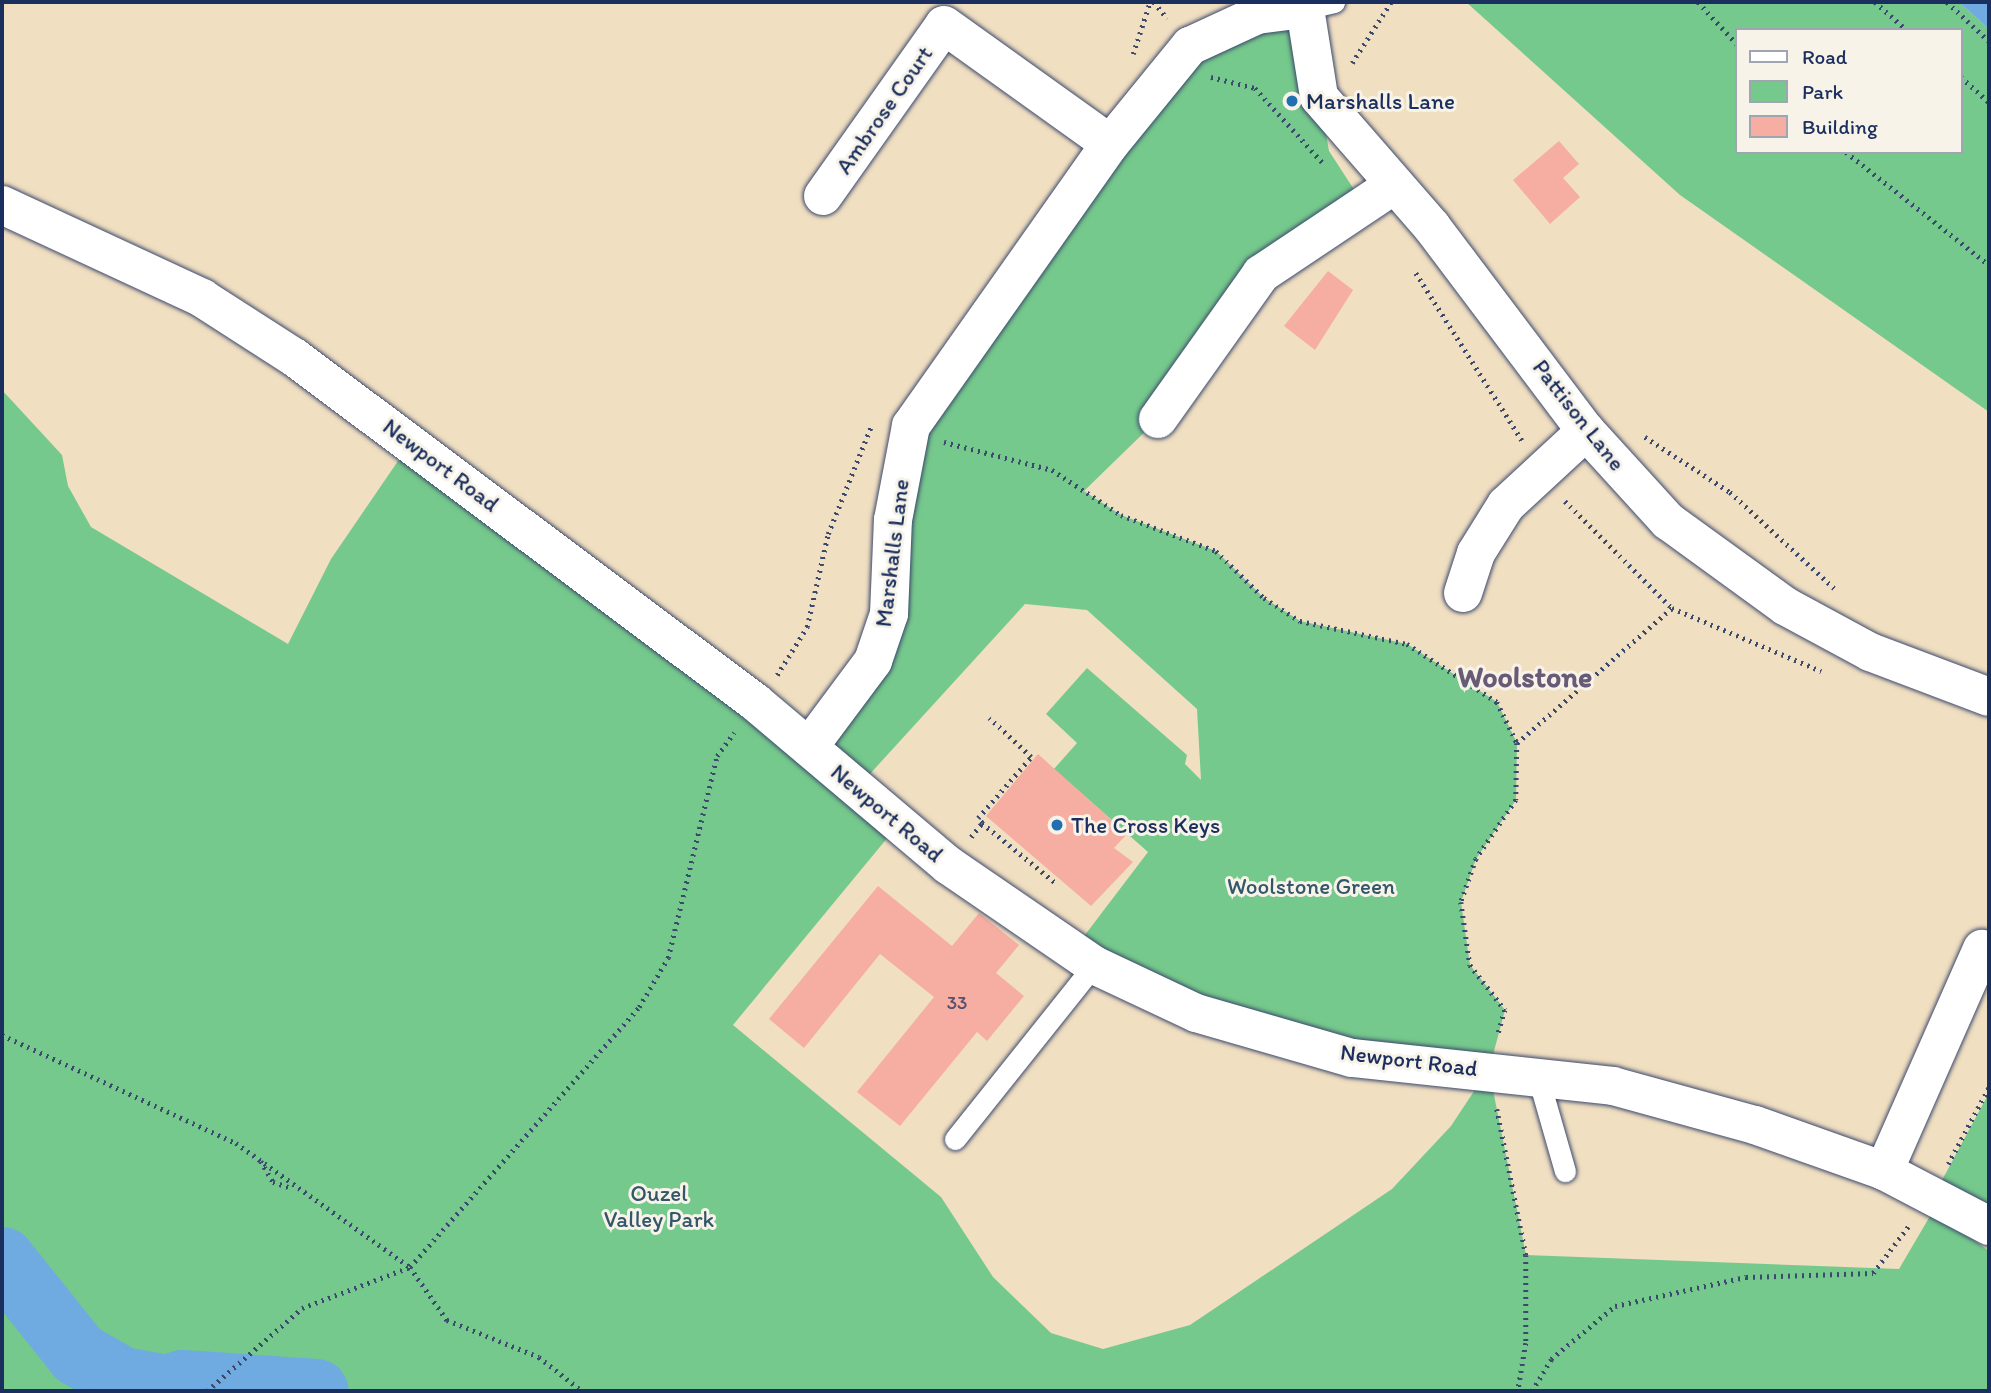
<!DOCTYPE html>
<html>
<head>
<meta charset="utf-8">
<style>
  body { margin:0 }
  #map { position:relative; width:1991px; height:1393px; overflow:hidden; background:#f1dfc1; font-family:Itim,sans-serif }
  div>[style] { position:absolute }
  .green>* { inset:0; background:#76c98c }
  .water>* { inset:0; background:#6faae0 }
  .river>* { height:65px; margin:-32.5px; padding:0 32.5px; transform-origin:32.5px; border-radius:32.5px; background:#6faae0 }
  .building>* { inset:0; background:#f6aea2 }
  .path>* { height:4.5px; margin-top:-2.25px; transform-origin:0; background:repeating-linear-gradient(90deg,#3b496d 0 2px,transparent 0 7px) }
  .roads { filter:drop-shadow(0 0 2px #3b496d) drop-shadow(0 0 2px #3b496d) }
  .lane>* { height:21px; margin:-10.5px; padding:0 10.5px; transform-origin:10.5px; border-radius:10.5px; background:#fff }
  .street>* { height:38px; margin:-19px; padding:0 19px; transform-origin:19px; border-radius:19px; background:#fff }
  .dots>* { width:19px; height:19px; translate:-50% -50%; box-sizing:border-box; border:4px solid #f7f3e8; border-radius:50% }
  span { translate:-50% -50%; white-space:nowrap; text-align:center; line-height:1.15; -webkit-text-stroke:6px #f7f3e8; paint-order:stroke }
  .number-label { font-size:19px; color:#524f6f }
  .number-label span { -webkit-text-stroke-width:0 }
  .poi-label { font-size:23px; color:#1b2f5e }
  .left { translate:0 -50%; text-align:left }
  .street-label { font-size:23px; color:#1b2f5e }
  .park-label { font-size:23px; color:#32566a }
  .district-label { font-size:30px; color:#685b76; font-weight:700 }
  .frame { position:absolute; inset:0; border:4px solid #1b2f5e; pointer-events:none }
  .legend { position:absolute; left:1735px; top:28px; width:228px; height:126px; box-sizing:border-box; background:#f7f3e8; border:2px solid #9fa5b1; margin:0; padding:9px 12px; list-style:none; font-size:21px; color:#1b2f5e }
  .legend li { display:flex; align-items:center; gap:14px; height:35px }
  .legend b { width:35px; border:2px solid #9fa5b1 }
</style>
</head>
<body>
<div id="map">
  <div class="green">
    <i style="clip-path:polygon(evenodd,1466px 2px,1959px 2px,1989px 29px,1989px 412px,1680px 195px,1466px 2px,1737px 30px,1961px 30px,1961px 152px,1737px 152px,1737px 30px)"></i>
    <i style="clip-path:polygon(evenodd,1304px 9px,1329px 151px,1366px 208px,1308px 237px,1158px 419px,1084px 491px,1121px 515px,1216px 551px,1264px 598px,1300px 621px,1407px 644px,1497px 702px,1517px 743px,1516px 800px,1476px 859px,1461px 902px,1470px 965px,1505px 1010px,1489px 1070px,1526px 1255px,1899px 1269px,1933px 1211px,1989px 1251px,1989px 1391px,2px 1391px,2px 390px,62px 455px,68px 486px,91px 527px,288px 644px,331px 559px,411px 442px,809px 747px,854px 692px,911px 426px,1190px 46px,1304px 9px,1025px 604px,1087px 610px,1197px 709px,1201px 780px,1185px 764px,1187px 755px,1087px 668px,1046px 714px,1077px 743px,1054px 769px,1148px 852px,1072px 952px,1352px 1058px,1488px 1070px,1451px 1126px,1392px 1189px,1190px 1325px,1103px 1349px,1051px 1333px,993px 1277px,941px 1197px,733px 1025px,898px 825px,858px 787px,1025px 604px)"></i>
    <i style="clip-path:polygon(1989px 1093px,1989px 1231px,1941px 1182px)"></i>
  </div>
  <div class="water">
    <i style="clip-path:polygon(1959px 2px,1989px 2px,1989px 29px)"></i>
  </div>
  <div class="river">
    <i style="left:2px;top:1259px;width:122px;rotate:51.3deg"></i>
    <i style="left:78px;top:1354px;width:51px;rotate:29.6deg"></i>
    <i style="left:122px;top:1379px;width:46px;rotate:10.1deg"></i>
    <i style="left:167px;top:1387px;width:16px;rotate:-18deg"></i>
    <i style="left:182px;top:1382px;width:134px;rotate:3.8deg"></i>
  </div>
  <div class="building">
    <i style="clip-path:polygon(1559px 141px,1579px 164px,1563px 178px,1580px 197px,1550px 224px,1513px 180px)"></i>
    <i style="clip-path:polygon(1328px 271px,1353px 290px,1315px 350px,1284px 326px)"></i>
    <i style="clip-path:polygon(1038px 754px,1127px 834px,1114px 848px,1133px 862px,1091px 906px,986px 816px)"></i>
    <i style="clip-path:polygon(878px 886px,952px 946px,979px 913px,1019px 945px,996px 973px,1024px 996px,987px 1041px,977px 1032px,900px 1126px,857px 1092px,934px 997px,880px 954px,804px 1048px,769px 1019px)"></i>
  </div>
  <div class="path">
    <i style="left:1154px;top:2px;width:21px;rotate:51deg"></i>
    <i style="left:1698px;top:2px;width:57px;rotate:47.1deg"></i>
    <i style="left:1875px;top:2px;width:43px;rotate:41.2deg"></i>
    <i style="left:1947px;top:2px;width:57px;rotate:42.9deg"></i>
    <i style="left:1133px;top:54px;width:55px;rotate:-71.9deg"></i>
    <i style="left:1352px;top:63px;width:72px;rotate:-57.4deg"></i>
    <i style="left:1211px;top:77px;width:45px;rotate:14deg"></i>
    <i style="left:1255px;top:88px;width:100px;rotate:47.8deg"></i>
    <i style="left:1961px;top:77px;width:38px;rotate:42deg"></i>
    <i style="left:1846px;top:152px;width:182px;rotate:38.3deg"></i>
    <i style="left:1416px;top:273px;width:198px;rotate:57.6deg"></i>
    <i style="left:1645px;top:437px;width:101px;rotate:32.9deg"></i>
    <i style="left:1730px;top:492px;width:142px;rotate:42.7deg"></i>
    <i style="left:944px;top:442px;width:112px;rotate:14.5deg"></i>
    <i style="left:1052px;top:470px;width:82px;rotate:33.1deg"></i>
    <i style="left:1121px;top:515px;width:102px;rotate:20.8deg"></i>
    <i style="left:1216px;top:551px;width:67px;rotate:44.4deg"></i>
    <i style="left:1264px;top:598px;width:43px;rotate:32.6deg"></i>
    <i style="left:1300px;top:621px;width:109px;rotate:12.1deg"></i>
    <i style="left:1407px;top:644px;width:107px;rotate:32.8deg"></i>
    <i style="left:1497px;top:702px;width:46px;rotate:64deg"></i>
    <i style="left:1517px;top:743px;width:57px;rotate:91deg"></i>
    <i style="left:1516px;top:800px;width:71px;rotate:124.1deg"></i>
    <i style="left:1476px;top:859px;width:46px;rotate:109.2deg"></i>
    <i style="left:1461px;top:902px;width:64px;rotate:81.9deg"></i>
    <i style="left:1470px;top:965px;width:57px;rotate:52.1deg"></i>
    <i style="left:1505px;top:1010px;width:26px;rotate:106deg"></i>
    <i style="left:1565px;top:501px;width:151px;rotate:45deg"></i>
    <i style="left:1672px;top:608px;width:162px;rotate:22.9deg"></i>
    <i style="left:777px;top:675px;width:57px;rotate:-58deg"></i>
    <i style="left:807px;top:627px;width:95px;rotate:-77.3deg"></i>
    <i style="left:828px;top:534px;width:118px;rotate:-68.2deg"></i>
    <i style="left:1517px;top:743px;width:206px;rotate:-41.1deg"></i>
    <i style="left:982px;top:823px;width:6px;rotate:-129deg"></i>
    <i style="left:978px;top:818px;width:81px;rotate:-49deg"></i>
    <i style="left:1031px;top:757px;width:57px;rotate:-137.1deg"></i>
    <i style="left:971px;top:837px;width:18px;rotate:-52deg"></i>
    <i style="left:982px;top:823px;width:97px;rotate:39.1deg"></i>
    <i style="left:2px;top:1035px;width:258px;rotate:24.8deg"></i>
    <i style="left:236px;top:1143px;width:214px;rotate:35.5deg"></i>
    <i style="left:410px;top:1267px;width:65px;rotate:55.1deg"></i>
    <i style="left:447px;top:1320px;width:99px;rotate:21.9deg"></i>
    <i style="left:539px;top:1357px;width:55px;rotate:38.3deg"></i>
    <i style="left:1497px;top:1109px;width:149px;rotate:78.8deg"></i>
    <i style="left:1526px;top:1255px;width:88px;rotate:90deg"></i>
    <i style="left:1526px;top:1343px;width:49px;rotate:99.5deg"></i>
    <i style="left:261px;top:1161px;width:24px;rotate:60deg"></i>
    <i style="left:273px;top:1182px;width:19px;rotate:18deg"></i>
    <i style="left:1948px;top:1164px;width:87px;rotate:-62deg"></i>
    <i style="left:207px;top:1391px;width:126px;rotate:-41.1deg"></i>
    <i style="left:302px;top:1308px;width:116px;rotate:-20.8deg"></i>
    <i style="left:410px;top:1267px;width:346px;rotate:-48.6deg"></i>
    <i style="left:639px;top:1007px;width:57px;rotate:-59.4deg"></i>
    <i style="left:668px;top:958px;width:208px;rotate:-76.4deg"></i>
    <i style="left:717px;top:756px;width:29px;rotate:-54deg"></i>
    <i style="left:1532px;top:1391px;width:37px;rotate:-59deg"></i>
    <i style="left:1551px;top:1359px;width:83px;rotate:-39.6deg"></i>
    <i style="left:1615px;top:1306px;width:134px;rotate:-12.5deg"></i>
    <i style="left:1746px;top:1277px;width:127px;rotate:-1.8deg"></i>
    <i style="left:1873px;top:1273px;width:61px;rotate:-52.9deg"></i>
  </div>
  <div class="roads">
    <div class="lane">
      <i style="left:1304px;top:9px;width:31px;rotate:-13deg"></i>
      <i style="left:1538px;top:1077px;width:98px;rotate:74deg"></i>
      <i style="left:955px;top:1139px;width:223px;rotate:-51.4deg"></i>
    </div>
    <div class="street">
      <i style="left:1304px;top:2px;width:96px;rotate:81deg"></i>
      <i style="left:1319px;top:97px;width:172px;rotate:49deg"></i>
      <i style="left:1432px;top:227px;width:256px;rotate:53deg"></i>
      <i style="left:1586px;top:431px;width:122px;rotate:47.7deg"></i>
      <i style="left:1668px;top:521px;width:145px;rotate:36deg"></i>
      <i style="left:1785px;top:606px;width:97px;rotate:28.4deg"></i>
      <i style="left:1870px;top:652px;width:127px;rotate:20.7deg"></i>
      <i style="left:823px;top:196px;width:209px;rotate:-54.7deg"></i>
      <i style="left:944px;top:25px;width:204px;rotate:35.6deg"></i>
      <i style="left:2px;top:205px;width:221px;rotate:24.9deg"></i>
      <i style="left:202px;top:298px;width:109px;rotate:32.7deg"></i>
      <i style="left:294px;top:357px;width:576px;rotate:36.81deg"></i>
      <i style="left:755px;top:702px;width:253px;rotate:40.2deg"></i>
      <i style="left:948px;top:865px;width:177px;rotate:34.4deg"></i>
      <i style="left:1094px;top:965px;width:113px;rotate:25.2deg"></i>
      <i style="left:1196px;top:1013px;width:162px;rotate:16.1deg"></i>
      <i style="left:1352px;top:1058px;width:262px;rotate:6.1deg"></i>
      <i style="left:1613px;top:1086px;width:147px;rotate:15.4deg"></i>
      <i style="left:1755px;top:1125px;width:137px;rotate:19.6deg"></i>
      <i style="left:1884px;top:1171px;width:119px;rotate:27.6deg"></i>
      <i style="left:1158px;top:419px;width:178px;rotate:-54.6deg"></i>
      <i style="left:1261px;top:274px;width:160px;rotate:-33.8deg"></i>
      <i style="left:1463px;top:593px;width:42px;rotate:-72deg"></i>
      <i style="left:1476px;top:553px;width:57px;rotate:-58deg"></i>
      <i style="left:1506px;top:505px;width:109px;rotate:-42.8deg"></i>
      <i style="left:809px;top:747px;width:107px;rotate:-53.3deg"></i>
      <i style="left:873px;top:661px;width:50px;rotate:-71.2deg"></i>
      <i style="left:889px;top:614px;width:94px;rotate:-87.6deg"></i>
      <i style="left:893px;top:520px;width:96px;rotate:-79.2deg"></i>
      <i style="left:911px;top:426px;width:345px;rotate:-54.8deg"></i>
      <i style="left:1110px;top:144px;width:127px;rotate:-50.8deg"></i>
      <i style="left:1190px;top:46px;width:74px;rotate:-24.8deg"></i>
      <i style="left:1257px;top:15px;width:47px;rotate:-7.3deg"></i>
      <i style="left:1884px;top:1171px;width:243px;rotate:-66.2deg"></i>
    </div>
  </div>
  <div class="dots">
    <i style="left:1292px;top:101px;background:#1f6fb2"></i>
    <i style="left:1057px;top:825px;background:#1f6fb2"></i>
  </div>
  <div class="number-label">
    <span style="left:957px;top:1003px">33</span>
  </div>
  <div class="poi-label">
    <span class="left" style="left:1306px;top:101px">Marshalls Lane</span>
    <span class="left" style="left:1071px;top:825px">The Cross Keys</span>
  </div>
  <div class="street-label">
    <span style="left:884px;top:110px;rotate:-55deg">Ambrose Court</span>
    <span style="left:1579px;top:415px;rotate:52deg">Pattison Lane</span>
    <span style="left:441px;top:465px;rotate:37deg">Newport Road</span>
    <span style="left:892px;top:553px;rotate:-83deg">Marshalls Lane</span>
    <span style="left:887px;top:813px;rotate:40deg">Newport Road</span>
    <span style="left:1409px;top:1060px;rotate:7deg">Newport Road</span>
  </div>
  <div class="park-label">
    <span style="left:1311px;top:886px">Woolstone Green</span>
    <span style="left:659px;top:1206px">Ouzel<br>Valley Park</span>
  </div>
  <div class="district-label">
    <span style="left:1525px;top:677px">Woolstone</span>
  </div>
  <div class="frame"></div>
  <ul class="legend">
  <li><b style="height:9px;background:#fff"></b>Road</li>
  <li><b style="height:19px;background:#76c98c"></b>Park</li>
  <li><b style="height:19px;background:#f6aea2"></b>Building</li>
  </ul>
</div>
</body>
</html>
